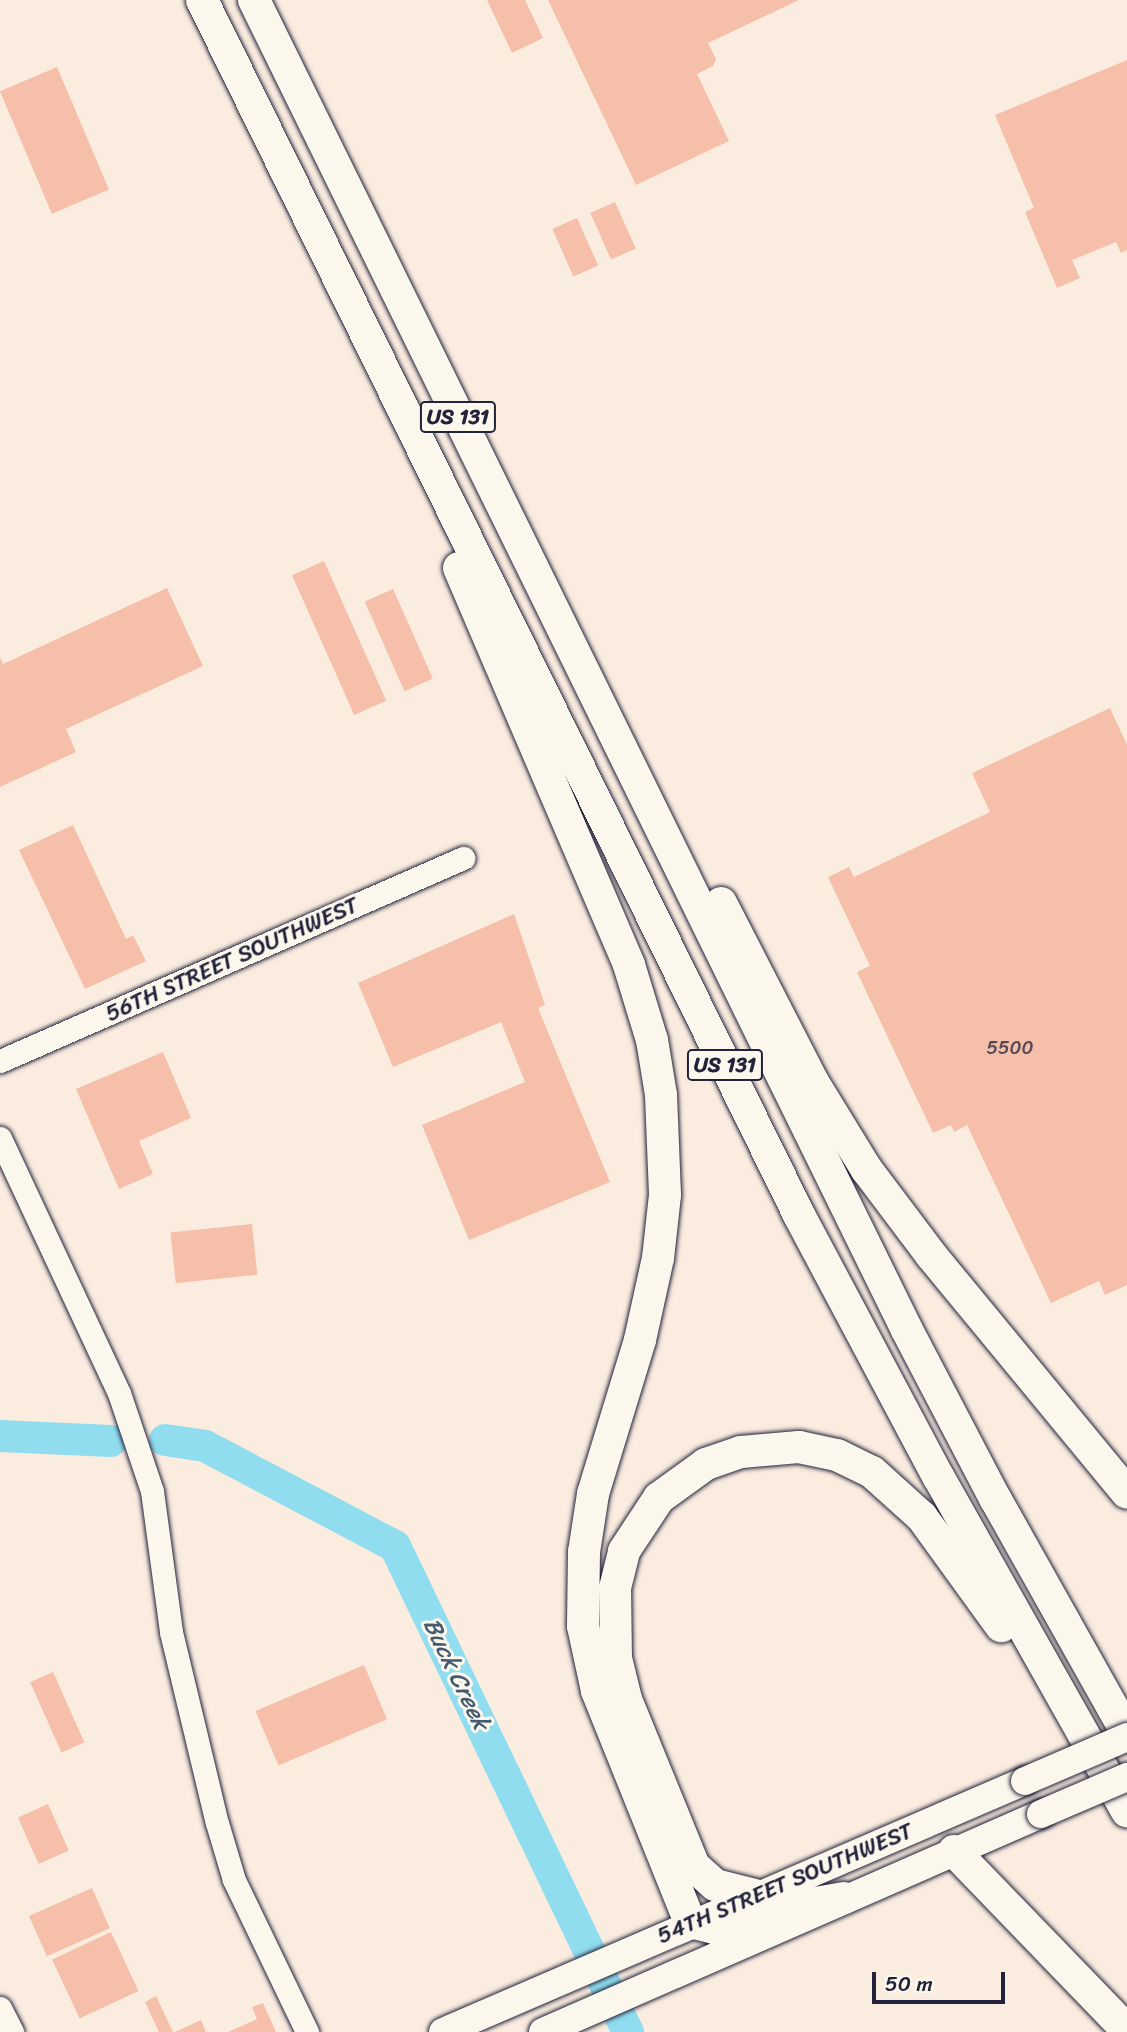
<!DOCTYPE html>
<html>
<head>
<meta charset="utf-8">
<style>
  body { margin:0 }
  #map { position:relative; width:1127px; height:2032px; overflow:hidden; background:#faecdf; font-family:Sriracha,sans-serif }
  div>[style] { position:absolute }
  .river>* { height:32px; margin:-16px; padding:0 16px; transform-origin:16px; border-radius:16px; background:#90ddef }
  .building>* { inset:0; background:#f6bfaa; transform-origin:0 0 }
  .roads { filter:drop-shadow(0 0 2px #22223b) drop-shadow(0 0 2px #22223b) }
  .minor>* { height:23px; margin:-11.5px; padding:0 11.5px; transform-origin:11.5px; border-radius:11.5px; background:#fbf7ec }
  .major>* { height:28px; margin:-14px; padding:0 14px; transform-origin:14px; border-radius:14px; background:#fbf7ec }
  .highway>* { height:32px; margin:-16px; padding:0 16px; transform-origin:16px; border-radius:16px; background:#fbf7ec }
  .bridges { filter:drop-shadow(0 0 2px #22223b) drop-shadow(0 0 2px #22223b) }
  .major-bridge>* { height:28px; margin:-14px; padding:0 14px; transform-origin:14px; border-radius:14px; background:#fbf7ec }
  span { translate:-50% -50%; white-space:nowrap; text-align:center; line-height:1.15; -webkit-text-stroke:6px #fbf7ec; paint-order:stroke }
  .number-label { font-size:19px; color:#574957 }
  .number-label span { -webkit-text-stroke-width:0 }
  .shield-label span { padding:2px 5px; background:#fbf7ec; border:2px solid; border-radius:5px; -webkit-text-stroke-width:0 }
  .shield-label { font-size:21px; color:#22223b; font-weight:700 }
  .street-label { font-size:23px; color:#22223b }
  .water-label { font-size:24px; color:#435a71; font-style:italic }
  .scale { position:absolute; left:872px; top:1972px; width:133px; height:32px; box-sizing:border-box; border:4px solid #22223b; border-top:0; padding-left:9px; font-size:21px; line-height:24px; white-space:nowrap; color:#22223b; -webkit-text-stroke:5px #fbf7ec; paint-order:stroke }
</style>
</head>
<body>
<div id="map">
  <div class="river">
    <i style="left:0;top:1436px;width:111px;rotate:2.6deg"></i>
    <i style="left:165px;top:1440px;width:40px;rotate:8.5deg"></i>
    <i style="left:205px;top:1446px;width:215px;rotate:27.8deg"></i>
    <i style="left:395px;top:1546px;width:539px;rotate:64.39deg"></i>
  </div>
  <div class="building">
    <i style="clip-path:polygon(487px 0,525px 0,543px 38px,512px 53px)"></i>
    <i style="clip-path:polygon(548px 0,799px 0,708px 43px,716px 59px,713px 66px,697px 74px,729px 141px,636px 185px)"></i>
    <i style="clip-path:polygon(1127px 60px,1127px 250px,1121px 253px,1116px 242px,1072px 260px,1080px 278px,1057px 288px,1025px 212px,1034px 208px,995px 115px)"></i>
    <i style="left:57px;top:67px;width:133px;height:62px;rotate:67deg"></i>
    <i style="left:615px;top:202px;width:51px;height:27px;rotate:66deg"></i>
    <i style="left:577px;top:218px;width:52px;height:27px;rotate:66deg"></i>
    <i style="left:324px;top:561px;width:153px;height:35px;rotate:66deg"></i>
    <i style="clip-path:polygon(167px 588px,203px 666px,66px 729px,76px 752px,0 787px,0 657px,3px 664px)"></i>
    <i style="left:393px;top:589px;width:98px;height:31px;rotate:66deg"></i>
    <i style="clip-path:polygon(1110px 708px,1127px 745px,1127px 1285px,1105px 1295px,1099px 1281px,1051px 1303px,967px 1125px,954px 1132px,951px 1125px,933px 1133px,857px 972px,870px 966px,828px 877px,849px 867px,854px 877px,990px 812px,972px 773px)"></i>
    <i style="clip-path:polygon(73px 825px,126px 939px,133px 935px,146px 961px,85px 989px,19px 850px)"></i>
    <i style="clip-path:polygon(514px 914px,545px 1005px,538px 1008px,610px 1182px,469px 1240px,422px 1125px,525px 1082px,501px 1022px,393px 1067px,358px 983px)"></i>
    <i style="clip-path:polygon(163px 1052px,191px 1118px,139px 1141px,153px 1174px,119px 1189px,76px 1089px)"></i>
    <i style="left:252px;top:1224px;width:51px;height:82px;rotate:84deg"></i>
    <i style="left:364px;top:1665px;width:59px;height:118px;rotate:67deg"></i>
    <i style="left:53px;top:1672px;width:77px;height:25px;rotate:66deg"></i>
    <i style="left:48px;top:1804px;width:51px;height:33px;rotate:66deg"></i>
    <i style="left:92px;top:1888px;width:44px;height:69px;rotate:66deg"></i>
    <i style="left:111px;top:1932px;width:65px;height:65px;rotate:65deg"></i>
    <i style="clip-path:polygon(156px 1996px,173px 2032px,159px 2032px,145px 2002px)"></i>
    <i style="clip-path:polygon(263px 2003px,276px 2032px,228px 2032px,257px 2019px,252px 2007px)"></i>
    <i style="clip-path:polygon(201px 2020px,206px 2032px,175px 2032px)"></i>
  </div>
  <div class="roads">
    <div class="minor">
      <i style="left:0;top:1061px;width:506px;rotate:-23.67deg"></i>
      <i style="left:0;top:1138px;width:281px;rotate:65deg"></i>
      <i style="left:119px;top:1393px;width:103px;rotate:71.4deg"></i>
      <i style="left:152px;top:1491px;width:142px;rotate:82.3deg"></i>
      <i style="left:171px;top:1632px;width:196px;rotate:76.5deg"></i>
      <i style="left:217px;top:1823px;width:59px;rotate:73.4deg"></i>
      <i style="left:234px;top:1880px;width:169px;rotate:64.3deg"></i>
      <i style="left:0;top:2008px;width:27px;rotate:63deg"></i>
    </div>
    <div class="major">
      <i style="left:443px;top:2032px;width:634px;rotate:-23.33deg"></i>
      <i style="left:543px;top:2032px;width:544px;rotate:-23.64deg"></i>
    </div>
    <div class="highway">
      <i style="left:202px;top:0;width:1354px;rotate:63.83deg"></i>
      <i style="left:799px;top:1215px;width:296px;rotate:62deg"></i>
      <i style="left:938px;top:1476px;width:385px;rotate:60.6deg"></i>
      <i style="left:254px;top:0;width:1482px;rotate:63.85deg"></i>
      <i style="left:907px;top:1330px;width:190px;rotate:62.4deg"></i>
      <i style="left:995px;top:1498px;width:270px;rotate:60.7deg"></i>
      <i style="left:459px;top:568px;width:432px;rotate:66.8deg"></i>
      <i style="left:629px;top:965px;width:78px;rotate:73deg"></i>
      <i style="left:652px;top:1040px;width:56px;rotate:80.7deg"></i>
      <i style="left:661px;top:1095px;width:100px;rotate:87.7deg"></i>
      <i style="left:665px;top:1195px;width:63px;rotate:96.3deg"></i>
      <i style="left:658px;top:1258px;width:84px;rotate:102.4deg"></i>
      <i style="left:640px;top:1340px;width:161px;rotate:107deg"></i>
      <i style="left:593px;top:1494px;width:59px;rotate:98.8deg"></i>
      <i style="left:584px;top:1552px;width:74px;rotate:90.8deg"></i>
      <i style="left:583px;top:1626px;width:66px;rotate:77.8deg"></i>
      <i style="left:597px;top:1691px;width:249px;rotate:68.1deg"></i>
      <i style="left:690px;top:1922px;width:25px;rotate:14deg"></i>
      <i style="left:714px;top:1928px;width:75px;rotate:-15.5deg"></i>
      <i style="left:786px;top:1908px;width:59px;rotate:-9.8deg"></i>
      <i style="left:721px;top:903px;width:201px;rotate:62.8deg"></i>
      <i style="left:813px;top:1082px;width:103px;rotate:58.5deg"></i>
      <i style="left:867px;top:1170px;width:106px;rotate:53deg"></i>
      <i style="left:931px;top:1255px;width:308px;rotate:50.5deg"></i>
      <i style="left:954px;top:1851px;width:249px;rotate:46deg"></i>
      <i style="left:755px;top:1895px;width:41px;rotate:-166deg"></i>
      <i style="left:715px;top:1885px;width:28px;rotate:-138deg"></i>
      <i style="left:694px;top:1866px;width:180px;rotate:-112.2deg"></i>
      <i style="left:626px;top:1699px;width:42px;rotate:-103.7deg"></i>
      <i style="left:616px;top:1658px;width:70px;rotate:-90.8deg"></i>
      <i style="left:615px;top:1588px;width:38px;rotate:-76deg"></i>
      <i style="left:624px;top:1551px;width:64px;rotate:-56.6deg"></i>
      <i style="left:659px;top:1498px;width:58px;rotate:-35.9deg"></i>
      <i style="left:706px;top:1464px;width:37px;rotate:-19deg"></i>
      <i style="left:741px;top:1452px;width:58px;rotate:-4.9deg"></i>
      <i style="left:799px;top:1447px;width:39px;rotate:12deg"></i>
      <i style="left:837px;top:1455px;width:39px;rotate:26deg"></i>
      <i style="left:872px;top:1472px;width:67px;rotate:42deg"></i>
      <i style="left:922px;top:1517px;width:135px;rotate:54.1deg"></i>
    </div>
  </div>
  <div class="bridges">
    <div class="major-bridge">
      <i style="left:1025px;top:1781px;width:111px;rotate:-23.3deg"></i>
      <i style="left:1041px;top:1814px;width:94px;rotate:-23.3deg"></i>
    </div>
  </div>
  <div class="number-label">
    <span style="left:1010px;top:1048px">5500</span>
  </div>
  <div class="shield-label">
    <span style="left:458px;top:417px">US 131</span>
    <span style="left:725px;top:1065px">US 131</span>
  </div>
  <div class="street-label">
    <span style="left:232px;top:960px;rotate:-24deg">56TH STREET SOUTHWEST</span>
    <span style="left:785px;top:1884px;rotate:-23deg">54TH STREET SOUTHWEST</span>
  </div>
  <div class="water-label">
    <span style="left:456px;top:1674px;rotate:64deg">Buck Creek</span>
  </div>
  <div class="scale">50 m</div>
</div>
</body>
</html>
